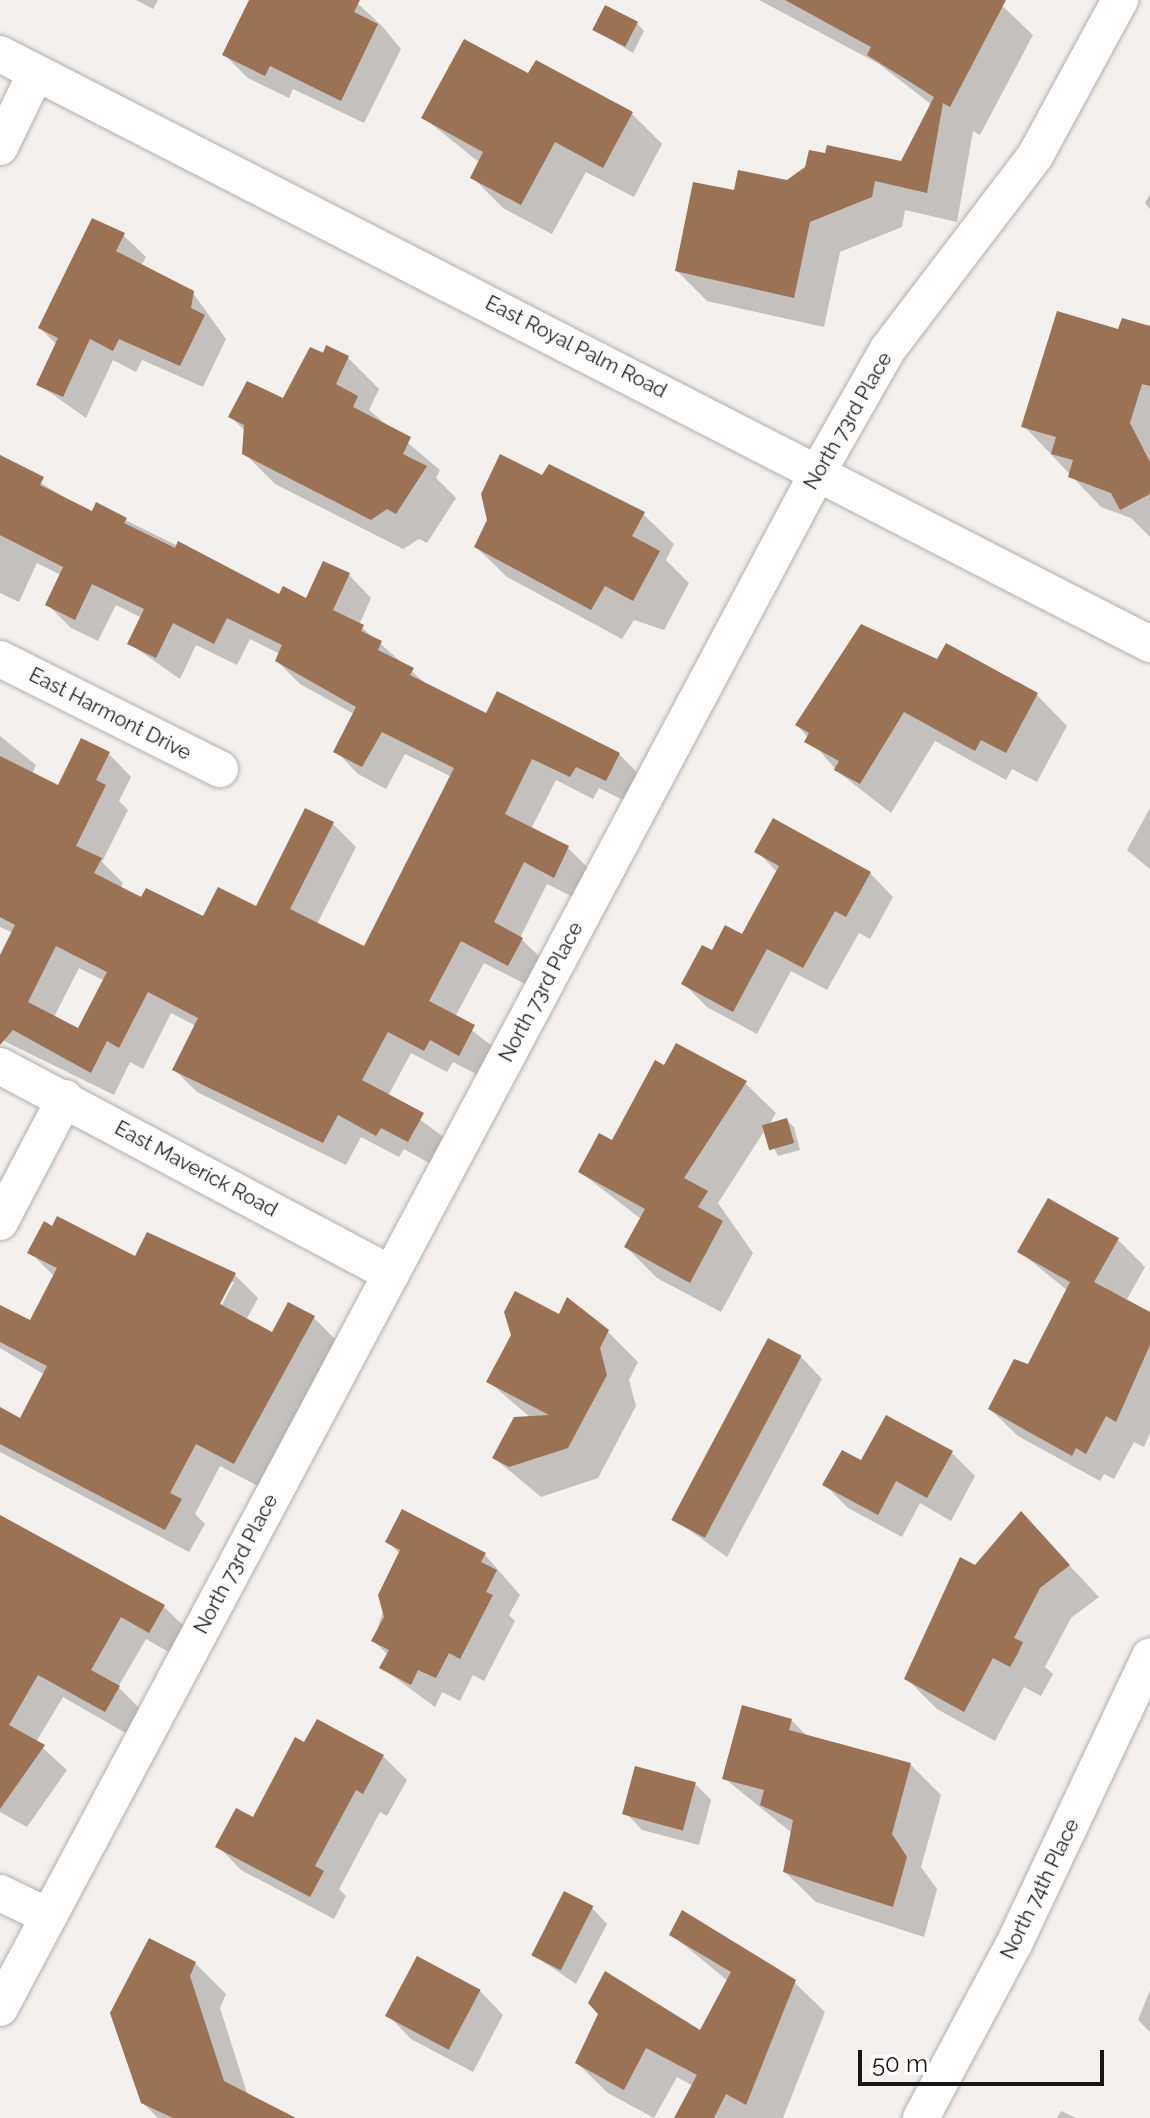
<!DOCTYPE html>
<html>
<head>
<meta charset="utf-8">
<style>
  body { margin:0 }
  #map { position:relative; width:1150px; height:2118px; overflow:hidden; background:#f4f0ee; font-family:Raleway,sans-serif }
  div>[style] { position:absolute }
  .shadow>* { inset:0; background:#0003 }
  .building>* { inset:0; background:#9b7254; transform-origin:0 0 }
  .roads { filter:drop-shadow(0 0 2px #b1aeac) drop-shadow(0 0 2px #b1aeac) }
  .minor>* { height:36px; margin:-18px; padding:0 18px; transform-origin:18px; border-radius:18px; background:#fff }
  span { translate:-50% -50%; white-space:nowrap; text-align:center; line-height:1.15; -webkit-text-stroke:8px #fff; paint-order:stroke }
  .street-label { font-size:20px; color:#181615 }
  .scale { position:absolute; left:858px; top:2050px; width:246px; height:36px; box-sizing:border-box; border:4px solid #181615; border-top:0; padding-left:10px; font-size:24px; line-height:28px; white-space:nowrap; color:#181615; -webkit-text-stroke:6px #fff; paint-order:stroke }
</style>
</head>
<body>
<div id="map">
  <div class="shadow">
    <i style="clip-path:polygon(136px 0,158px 0,153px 9px)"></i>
    <i style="clip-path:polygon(251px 0,354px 0,382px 26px,401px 49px,364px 123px,293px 89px,289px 98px,248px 78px,224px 54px)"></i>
    <i style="clip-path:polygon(759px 0,996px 0,1033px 35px,980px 135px,973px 131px,957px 222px,905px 210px,902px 227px,840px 252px,824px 327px,707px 301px,677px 271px,735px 193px,902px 163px,932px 105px,879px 64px)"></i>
    <i style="clip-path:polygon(637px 23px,644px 31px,633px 53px,595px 30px)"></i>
    <i style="clip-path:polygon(529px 76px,632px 114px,662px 144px,634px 197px,586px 172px,552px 234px,503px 208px,472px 177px,480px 163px,424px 118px)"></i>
    <i style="clip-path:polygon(1150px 194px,1150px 209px,1145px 203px)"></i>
    <i style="clip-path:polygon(123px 235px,146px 257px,141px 266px,193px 293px,226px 339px,203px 387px,142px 360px,136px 372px,113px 360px,86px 418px,38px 384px,57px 345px,40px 328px)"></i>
    <i style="clip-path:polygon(1150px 329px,1150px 537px,1131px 518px,1101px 507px,1024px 426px,1120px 332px)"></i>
    <i style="clip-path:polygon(311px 349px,348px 358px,379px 389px,369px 410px,440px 470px,436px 478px,456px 498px,427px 543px,419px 539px,403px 549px,275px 484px,244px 453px,246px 432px,231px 417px,284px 401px)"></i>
    <i style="clip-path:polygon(evenodd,0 458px,92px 514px,125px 520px,280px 596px,307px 600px,349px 575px,371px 598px,359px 625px,432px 689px,486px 716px,619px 754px,642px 777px,629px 803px,599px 788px,593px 799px,556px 780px,531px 829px,568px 848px,591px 871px,577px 899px,547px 884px,520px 938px,545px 962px,531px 987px,484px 963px,455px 1017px,497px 1050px,482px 1077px,453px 1062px,447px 1072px,411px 1053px,388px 1096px,445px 1138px,431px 1164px,404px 1149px,399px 1157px,361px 1137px,346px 1165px,197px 1092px,174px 1069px,196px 1026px,171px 1013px,143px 1069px,130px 1062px,114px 1095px,0 1039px,0 959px,13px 933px,0 927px,0 736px,36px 765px,32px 774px,59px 788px,109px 754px,131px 777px,119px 801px,128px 810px,102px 862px,123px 883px,120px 889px,204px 919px,257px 909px,306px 811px,333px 824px,356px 847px,317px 924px,365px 948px,452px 777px,405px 754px,386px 789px,358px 774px,336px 751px,354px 714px,300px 684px,277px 661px,280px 654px,250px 639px,237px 665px,196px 645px,180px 679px,130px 644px,142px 618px,116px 605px,98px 641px,71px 628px,48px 605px,61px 575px,37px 563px,19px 602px,0 593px,0 458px,79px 968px,105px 981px,79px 1030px,54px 1017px,79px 968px)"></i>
    <i style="clip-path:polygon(543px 478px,643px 514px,674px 544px,666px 560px,689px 583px,664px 630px,634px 620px,622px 639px,507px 577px,476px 547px,489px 521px)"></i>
    <i style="clip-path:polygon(938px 662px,1037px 695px,1067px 726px,1037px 782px,1012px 769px,1006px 780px,935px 741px,891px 813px,838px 772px,797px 725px)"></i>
    <i style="clip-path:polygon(1150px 808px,1150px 869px,1127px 850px)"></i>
    <i style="clip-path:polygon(757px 851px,870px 873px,893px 897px,870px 939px,859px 933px,827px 990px,791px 971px,757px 1034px,707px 1007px,683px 983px,712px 953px,743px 936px,778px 873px)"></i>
    <i style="clip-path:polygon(665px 1068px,745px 1083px,776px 1113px,769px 1125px,786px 1120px,794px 1127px,800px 1150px,778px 1156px,765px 1130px,718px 1203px,753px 1253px,721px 1312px,657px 1278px,626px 1247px,641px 1219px,580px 1172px,613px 1142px)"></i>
    <i style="clip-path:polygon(1118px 1240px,1145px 1267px,1126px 1301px,1150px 1314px,1150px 1433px,1144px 1447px,1134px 1442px,1114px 1479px,1104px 1474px,1100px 1481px,1018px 1436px,990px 1409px,1029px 1367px,1068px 1291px,1020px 1252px)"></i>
    <i style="clip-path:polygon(evenodd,30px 1252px,235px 1275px,258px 1298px,246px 1320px,273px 1334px,314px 1318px,337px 1341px,258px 1486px,220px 1466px,195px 1514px,205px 1524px,189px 1552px,0 1452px,0 1409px,21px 1420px,45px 1375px,0 1348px,0 1307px,30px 1323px,55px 1277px,30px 1252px,229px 1282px,234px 1282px,217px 1314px,213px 1312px,229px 1282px)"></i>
    <i style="clip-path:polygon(559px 1317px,608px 1332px,638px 1362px,629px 1380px,636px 1406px,598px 1478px,541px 1497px,494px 1458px,531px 1418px,488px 1381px)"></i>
    <i style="clip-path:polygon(801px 1357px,822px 1379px,727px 1557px,674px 1519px)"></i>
    <i style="clip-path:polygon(951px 1452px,975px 1476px,951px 1521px,920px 1503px,902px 1537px,848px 1508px,825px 1485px,862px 1463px)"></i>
    <i style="clip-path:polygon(1021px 1514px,1099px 1597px,1071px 1618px,1045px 1667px,1053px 1674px,1041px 1696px,1024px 1687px,995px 1741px,937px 1709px,907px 1679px,975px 1567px)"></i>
    <i style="clip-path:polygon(0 1518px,164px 1607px,188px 1630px,174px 1655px,146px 1639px,118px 1687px,142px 1711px,129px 1735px,63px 1697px,36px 1742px,67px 1770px,27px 1827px,0 1812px)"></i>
    <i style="clip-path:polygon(387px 1541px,485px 1555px,520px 1595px,509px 1615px,515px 1621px,484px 1681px,473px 1675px,460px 1701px,442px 1692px,435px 1707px,382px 1668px,388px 1655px,374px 1641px,400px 1554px)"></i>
    <i style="clip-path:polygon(791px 1720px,808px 1737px,910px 1764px,941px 1795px,921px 1867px,937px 1889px,924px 1937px,816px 1902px,785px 1872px,792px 1833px,724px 1778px)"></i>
    <i style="clip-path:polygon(305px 1745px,383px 1756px,407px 1780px,387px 1816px,380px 1812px,339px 1889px,346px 1896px,334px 1919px,241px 1870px,218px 1846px,254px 1820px)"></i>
    <i style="clip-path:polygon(695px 1784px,711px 1800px,699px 1845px,642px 1830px,627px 1814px)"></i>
    <i style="clip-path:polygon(592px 1908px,607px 1924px,576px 1984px,532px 1954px)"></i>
    <i style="clip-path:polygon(672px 1935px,794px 1982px,825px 2012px,783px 2118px,686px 2118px,693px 2086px,677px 2077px,654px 2118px,608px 2093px,577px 2063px,701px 2033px,728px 1981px)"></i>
    <i style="clip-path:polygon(195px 1963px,226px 1994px,220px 2008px,248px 2096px,289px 2118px,158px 2118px,142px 2102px,112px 2013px)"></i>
    <i style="clip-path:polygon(1150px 1990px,1150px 2032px,1138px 2020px)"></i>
    <i style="clip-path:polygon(480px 1991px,503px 2015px,473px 2072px,411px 2039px,388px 2015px)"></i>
    <i style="clip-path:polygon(1061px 2111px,1076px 2118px,1057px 2118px)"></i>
  </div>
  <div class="building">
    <i style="clip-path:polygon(249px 0,360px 0,354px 12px,378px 24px,341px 101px,270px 66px,265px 76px,222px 55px)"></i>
    <i style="clip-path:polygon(785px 0,1006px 0,950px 107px,943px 103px,927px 193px,875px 181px,872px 197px,810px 222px,794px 298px,675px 271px,693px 182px,734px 190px,738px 170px,787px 180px,805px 167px,809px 150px,825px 153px,827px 145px,901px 161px,934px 97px,867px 55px,871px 47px)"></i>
    <i style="left:605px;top:5px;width:37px;height:28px;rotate:27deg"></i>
    <i style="clip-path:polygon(464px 39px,528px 73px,536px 60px,633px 112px,603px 168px,555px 142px,521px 205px,470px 178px,483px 152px,421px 118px)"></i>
    <i style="clip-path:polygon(92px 218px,125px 233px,116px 251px,194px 291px,191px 308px,205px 315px,180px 366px,119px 339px,113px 351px,90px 339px,63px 397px,36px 385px,58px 338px,38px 328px)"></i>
    <i style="clip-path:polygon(1057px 311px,1118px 329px,1122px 318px,1150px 326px,1150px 386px,1142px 384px,1130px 423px,1150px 462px,1150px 494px,1120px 510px,1111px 493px,1068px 477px,1073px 460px,1051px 454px,1056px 437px,1021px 427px)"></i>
    <i style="clip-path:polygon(326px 345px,349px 356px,336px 384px,358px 396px,353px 407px,411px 437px,403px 454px,427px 466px,396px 514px,387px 509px,371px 520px,242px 454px,244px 425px,228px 417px,247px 381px,283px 398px,310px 347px,323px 353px)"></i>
    <i style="clip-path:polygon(500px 454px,542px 475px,549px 464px,645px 512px,632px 536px,660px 551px,633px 601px,605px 586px,591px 610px,474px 547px,487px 520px,481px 494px)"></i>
    <i style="clip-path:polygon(evenodd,0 455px,44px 477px,40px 485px,92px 511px,96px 502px,127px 518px,124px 523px,175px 548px,178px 541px,279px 594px,283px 586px,306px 598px,323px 561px,350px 573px,333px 610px,364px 625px,361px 631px,382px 641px,378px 650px,414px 668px,410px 675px,486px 713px,497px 691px,620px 753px,606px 781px,576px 767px,570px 777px,532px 759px,505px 814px,569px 846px,554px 878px,524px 862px,494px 922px,523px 938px,508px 966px,461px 941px,429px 1001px,475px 1025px,459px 1056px,430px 1040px,424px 1051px,388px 1032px,362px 1080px,424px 1113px,408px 1142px,381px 1128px,376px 1136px,338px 1115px,323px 1143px,172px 1070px,198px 1018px,148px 992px,119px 1048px,107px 1041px,91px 1073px,13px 1030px,0 1045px,0 955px,15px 925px,0 917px,0 756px,58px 785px,81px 738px,110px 752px,96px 780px,106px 785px,76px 846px,102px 858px,94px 873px,141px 897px,146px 888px,203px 916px,218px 887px,256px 906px,305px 808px,334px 822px,290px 909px,364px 946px,454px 768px,382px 732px,362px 767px,333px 752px,356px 707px,275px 661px,282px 645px,227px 618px,214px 644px,173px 623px,156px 658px,127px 644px,144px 609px,92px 584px,75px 620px,45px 605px,63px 567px,0 535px,0 455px,56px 946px,107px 972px,78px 1028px,28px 1002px,56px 946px)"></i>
    <i style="clip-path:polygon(861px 624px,937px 659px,946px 643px,1038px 693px,1006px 753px,981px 740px,975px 751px,904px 712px,860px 784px,834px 770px,839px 761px,804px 742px,809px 733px,795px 725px)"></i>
    <i style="clip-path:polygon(773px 818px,871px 872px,846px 917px,835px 911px,803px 968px,767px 949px,733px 1012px,681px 984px,702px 945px,712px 950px,725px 925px,742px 934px,779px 866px,754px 852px)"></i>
    <i style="clip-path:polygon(676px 1043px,747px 1081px,684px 1178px,708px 1191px,698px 1207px,723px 1221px,690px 1283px,624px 1247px,645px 1209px,578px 1172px,599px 1133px,612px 1140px,655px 1060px,664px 1065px)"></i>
    <i style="left:787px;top:1118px;width:26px;height:26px;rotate:74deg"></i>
    <i style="clip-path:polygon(1048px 1198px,1119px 1238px,1094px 1282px,1150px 1312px,1150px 1345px,1116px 1422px,1106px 1416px,1086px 1454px,1076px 1448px,1072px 1456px,988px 1409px,1014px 1359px,1028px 1364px,1070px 1282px,1017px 1252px)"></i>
    <i style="clip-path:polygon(57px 1216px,135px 1256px,147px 1232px,236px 1273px,220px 1304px,272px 1332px,288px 1302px,315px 1316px,234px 1464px,196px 1444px,170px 1493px,182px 1499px,165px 1530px,0 1444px,0 1407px,20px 1418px,47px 1366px,0 1342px,0 1305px,30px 1320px,57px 1268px,27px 1253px,44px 1221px,52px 1226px)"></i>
    <i style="clip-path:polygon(515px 1291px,559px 1314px,567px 1297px,609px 1330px,600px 1348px,607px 1375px,568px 1448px,509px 1467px,492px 1458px,514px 1417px,549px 1415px,486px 1382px,511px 1335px,504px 1312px)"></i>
    <i style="left:768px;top:1338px;width:38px;height:206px;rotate:28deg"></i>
    <i style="clip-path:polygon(886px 1415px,953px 1451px,927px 1498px,896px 1481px,878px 1515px,822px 1485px,842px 1450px,861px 1460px)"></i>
    <i style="clip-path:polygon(402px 1509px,486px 1553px,481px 1562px,497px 1570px,486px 1592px,493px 1595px,460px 1659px,449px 1653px,436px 1678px,418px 1670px,411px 1685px,379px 1668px,389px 1650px,371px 1641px,384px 1617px,378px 1595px,400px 1550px,385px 1542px)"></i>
    <i style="clip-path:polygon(1021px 1511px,1070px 1565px,1040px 1588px,1014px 1638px,1023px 1642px,1017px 1655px,1010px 1667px,993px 1658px,964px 1712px,904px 1679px,960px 1557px,975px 1565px)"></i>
    <i style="clip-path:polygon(0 1515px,165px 1605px,149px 1633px,121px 1617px,91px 1670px,120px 1686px,105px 1712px,38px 1675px,9px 1725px,45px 1745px,0 1809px)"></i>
    <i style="clip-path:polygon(742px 1705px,792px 1719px,789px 1730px,911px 1763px,892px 1834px,907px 1857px,893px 1907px,783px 1872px,793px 1820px,760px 1805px,764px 1790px,722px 1779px)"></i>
    <i style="clip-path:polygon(317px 1719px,384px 1755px,363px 1794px,356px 1790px,315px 1866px,324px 1871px,310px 1897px,215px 1847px,236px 1808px,253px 1817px,295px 1737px,304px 1742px)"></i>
    <i style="left:635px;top:1766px;width:63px;height:50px;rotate:15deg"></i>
    <i style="left:564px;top:1891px;width:33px;height:72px;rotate:27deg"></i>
    <i style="clip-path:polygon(682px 1910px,796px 1980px,746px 2105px,726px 2094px,714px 2118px,674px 2118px,697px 2075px,646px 2048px,624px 2090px,575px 2063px,598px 2014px,588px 2003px,605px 1971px,700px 2030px,731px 1972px,669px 1935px)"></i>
    <i style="clip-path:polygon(149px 1938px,196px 1962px,190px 1976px,224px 2081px,296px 2118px,173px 2118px,141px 2103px,110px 2013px)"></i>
    <i style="left:417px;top:1956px;width:72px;height:68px;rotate:28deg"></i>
  </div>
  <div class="roads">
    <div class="minor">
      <i style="left:0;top:54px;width:1293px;rotate:27.16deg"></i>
      <i style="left:0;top:147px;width:82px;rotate:-64.1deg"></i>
      <i style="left:0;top:659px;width:246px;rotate:26.6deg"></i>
      <i style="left:0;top:1066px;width:443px;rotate:28deg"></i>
      <i style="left:0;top:1222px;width:140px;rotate:-62.3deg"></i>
      <i style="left:0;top:1893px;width:53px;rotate:25.6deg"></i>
      <i style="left:0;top:2008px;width:1742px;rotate:-61.96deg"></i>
      <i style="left:819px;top:470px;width:139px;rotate:-60.3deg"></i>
      <i style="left:888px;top:349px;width:243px;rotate:-52.7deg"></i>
      <i style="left:1035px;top:156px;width:178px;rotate:-61.4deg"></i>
      <i style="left:921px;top:2118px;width:197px;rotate:-61.9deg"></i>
      <i style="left:1014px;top:1944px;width:318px;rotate:-64.7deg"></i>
    </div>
  </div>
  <div class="street-label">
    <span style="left:576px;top:347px;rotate:27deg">East Royal Palm Road</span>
    <span style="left:848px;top:421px;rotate:-60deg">North 73rd Place</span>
    <span style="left:110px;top:714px;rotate:27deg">East Harmont Drive</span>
    <span style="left:541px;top:992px;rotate:-62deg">North 73rd Place</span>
    <span style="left:196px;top:1169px;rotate:28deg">East Maverick Road</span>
    <span style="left:236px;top:1564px;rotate:-62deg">North 73rd Place</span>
    <span style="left:1040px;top:1889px;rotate:-64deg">North 74th Place</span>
  </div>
  <div class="scale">50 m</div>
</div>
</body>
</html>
